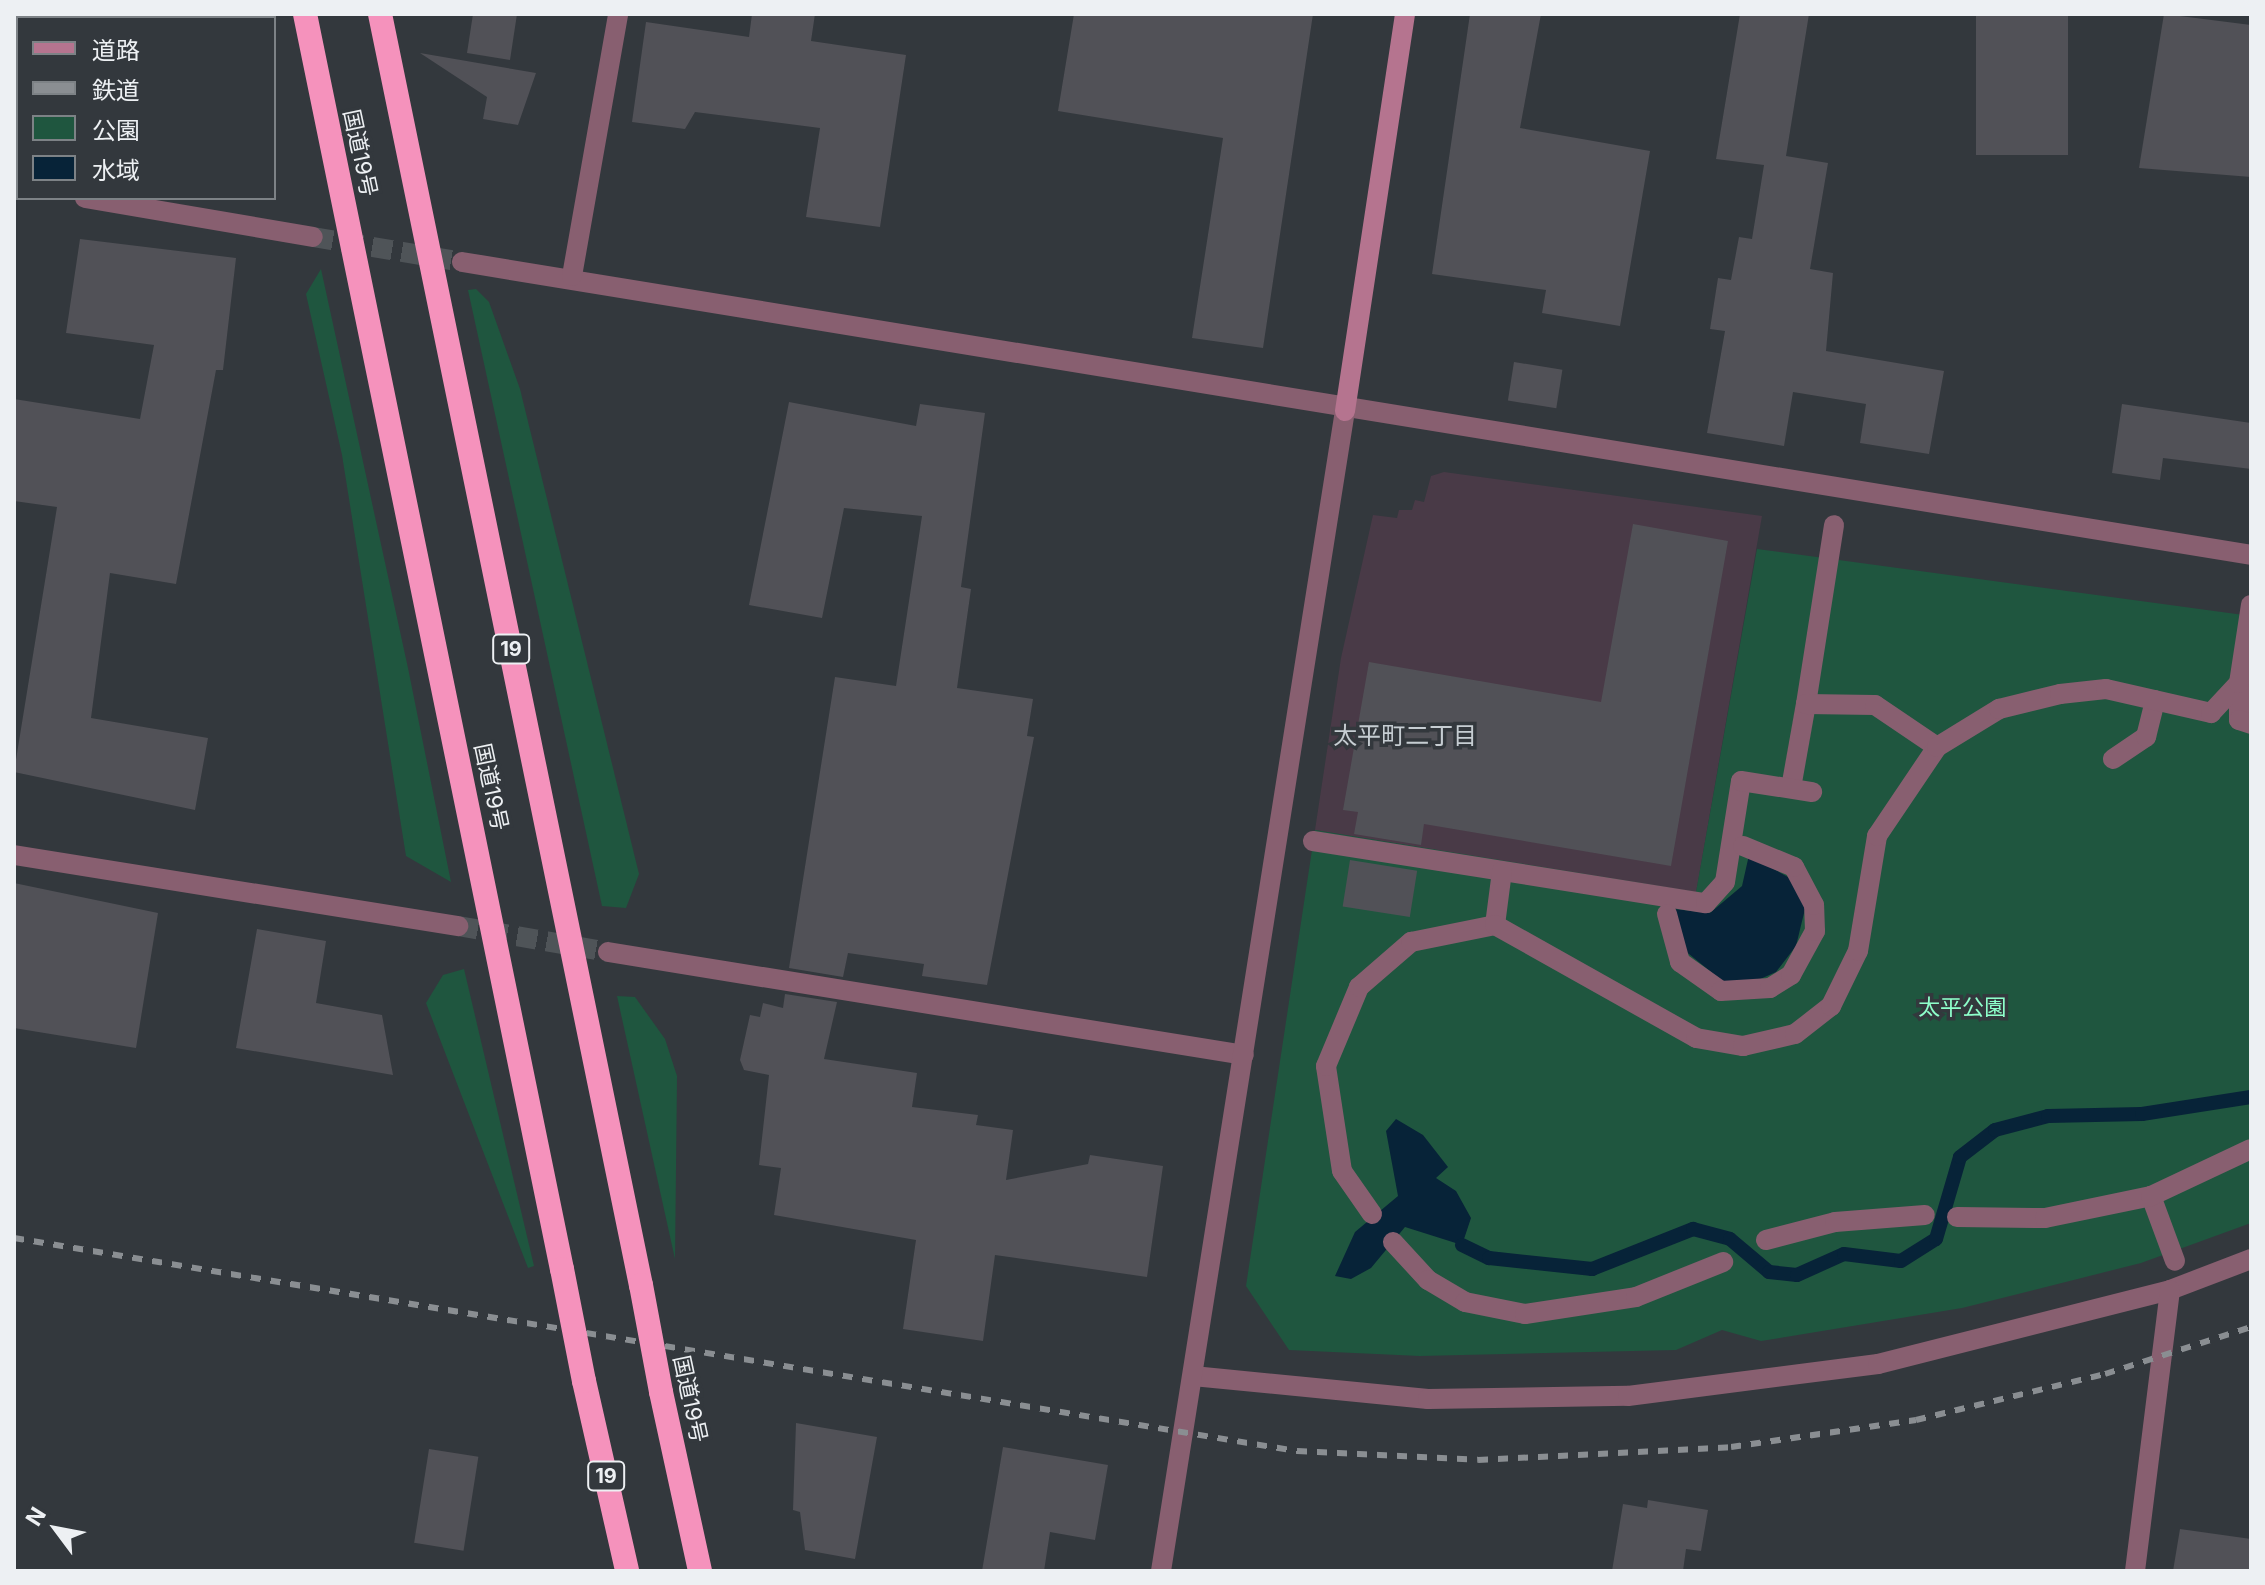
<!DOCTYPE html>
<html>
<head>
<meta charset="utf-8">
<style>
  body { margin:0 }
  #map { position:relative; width:2265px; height:1585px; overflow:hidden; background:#33383d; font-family:Inter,"Noto Sans JP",sans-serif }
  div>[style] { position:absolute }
  .commercial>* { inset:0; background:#493a47 }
  .green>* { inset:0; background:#1f563f }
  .water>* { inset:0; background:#072338 }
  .stream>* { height:14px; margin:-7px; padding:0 7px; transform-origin:7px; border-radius:7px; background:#072338 }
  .building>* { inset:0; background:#515157; transform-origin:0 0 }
  .street-tunnel>* { height:20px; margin-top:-10px; transform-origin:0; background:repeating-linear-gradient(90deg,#4f5458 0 20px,transparent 0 30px) }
  .street>* { height:20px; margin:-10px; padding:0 10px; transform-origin:10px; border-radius:10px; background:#885f70 }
  .secondary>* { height:20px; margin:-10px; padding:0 10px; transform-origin:10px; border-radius:10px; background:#b5748f }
  .highway>* { height:24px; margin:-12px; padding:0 12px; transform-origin:12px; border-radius:12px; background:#f592bc }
  .rail>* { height:6px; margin-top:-3px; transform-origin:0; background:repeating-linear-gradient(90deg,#8a8e92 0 10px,transparent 0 20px) }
  .highway-bridge>* { height:24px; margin:-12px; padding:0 12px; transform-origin:12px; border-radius:12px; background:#f592bc }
  span { translate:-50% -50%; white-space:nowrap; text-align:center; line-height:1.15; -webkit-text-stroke:7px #33383d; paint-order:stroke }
  .shield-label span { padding:2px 6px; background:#33383d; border:2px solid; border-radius:6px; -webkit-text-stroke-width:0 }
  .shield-label { font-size:20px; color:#edf0f3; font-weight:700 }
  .street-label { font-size:22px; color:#edf0f3 }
  .park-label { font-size:22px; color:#8effcb }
  .neighbourhood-label { font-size:24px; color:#c6cdd2 }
  .frame { position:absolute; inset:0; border:16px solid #edf0f3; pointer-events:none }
  .legend { position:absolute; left:16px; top:16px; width:260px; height:184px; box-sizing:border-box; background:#33383d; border:2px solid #7d8286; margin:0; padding:10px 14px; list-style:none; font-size:24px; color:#edf0f3 }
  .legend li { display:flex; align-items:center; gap:16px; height:40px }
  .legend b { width:40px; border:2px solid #7d8286 }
  .north { position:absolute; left:16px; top:1489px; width:80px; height:80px; -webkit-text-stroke:6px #33383d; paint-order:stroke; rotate:302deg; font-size:22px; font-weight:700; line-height:32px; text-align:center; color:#edf0f3 }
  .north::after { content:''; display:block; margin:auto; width:28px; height:36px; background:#edf0f3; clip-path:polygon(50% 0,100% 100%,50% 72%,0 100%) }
</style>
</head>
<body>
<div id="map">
  <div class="commercial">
    <i style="clip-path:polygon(1444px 472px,1762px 516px,1696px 893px,1315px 830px,1341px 658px,1373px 515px,1397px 518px,1399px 510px,1412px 510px,1415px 500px,1424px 502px,1431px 476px)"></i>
  </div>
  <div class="green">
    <i style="clip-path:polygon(321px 269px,408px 668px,451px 882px,406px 856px,342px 455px,306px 294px)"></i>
    <i style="clip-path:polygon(476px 289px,489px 302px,520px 389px,639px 874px,626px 908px,602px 906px,468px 290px)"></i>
    <i style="clip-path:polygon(1757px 549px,2251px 616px,2251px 1223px,2141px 1263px,1962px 1308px,1761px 1341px,1722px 1330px,1676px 1350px,1420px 1356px,1289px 1350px,1246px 1286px,1315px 830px,1696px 892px)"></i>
    <i style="clip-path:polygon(464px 969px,534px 1266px,528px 1268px,426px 1003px,443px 975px)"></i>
    <i style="clip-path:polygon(617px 996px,635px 997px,665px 1039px,677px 1076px,675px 1259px)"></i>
  </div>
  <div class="water">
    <i style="clip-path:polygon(1749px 855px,1795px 881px,1805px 909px,1796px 946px,1776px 972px,1749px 984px,1722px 981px,1678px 945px,1674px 909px,1710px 913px,1742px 886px)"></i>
    <i style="clip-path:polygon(1396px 1119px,1423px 1135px,1448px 1167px,1436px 1178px,1456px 1191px,1471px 1218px,1462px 1245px,1405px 1227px,1371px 1268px,1351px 1279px,1335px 1276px,1355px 1232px,1398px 1196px,1386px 1131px)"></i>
  </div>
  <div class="stream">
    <i style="left:1462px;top:1245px;width:30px;rotate:26deg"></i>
    <i style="left:1489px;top:1258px;width:104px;rotate:6.1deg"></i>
    <i style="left:1592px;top:1269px;width:109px;rotate:-21.6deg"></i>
    <i style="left:1693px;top:1229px;width:38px;rotate:15deg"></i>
    <i style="left:1730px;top:1239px;width:51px;rotate:40.2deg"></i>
    <i style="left:1769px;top:1272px;width:28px;rotate:6deg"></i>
    <i style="left:1797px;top:1275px;width:51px;rotate:-24.1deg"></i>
    <i style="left:1844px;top:1254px;width:57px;rotate:7deg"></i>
    <i style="left:1901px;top:1261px;width:41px;rotate:-32.2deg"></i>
    <i style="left:1936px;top:1239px;width:85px;rotate:-73.7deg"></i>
    <i style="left:1960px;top:1157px;width:44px;rotate:-37.6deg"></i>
    <i style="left:1995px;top:1130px;width:55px;rotate:-14.8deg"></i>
    <i style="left:2048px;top:1116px;width:94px;rotate:-1.2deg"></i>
    <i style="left:2142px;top:1114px;width:110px;rotate:-8.9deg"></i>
  </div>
  <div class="building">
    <i style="clip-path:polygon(473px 14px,517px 14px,510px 60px,467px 53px)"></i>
    <i style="clip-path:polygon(752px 14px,815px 14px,811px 41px,906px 55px,880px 227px,806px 217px,820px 128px,695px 112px,685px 129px,632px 122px,646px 22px,749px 37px)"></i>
    <i style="clip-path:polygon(1074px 14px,1313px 14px,1263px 348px,1192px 338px,1223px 138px,1058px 111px)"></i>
    <i style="clip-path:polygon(1470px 14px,1541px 14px,1520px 128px,1650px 151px,1620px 326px,1542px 313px,1546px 290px,1432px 274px)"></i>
    <i style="clip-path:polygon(1740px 14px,1809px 14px,1786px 156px,1828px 163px,1810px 269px,1833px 273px,1826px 351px,1944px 371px,1929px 454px,1860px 443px,1866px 404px,1793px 392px,1784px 446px,1707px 433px,1725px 331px,1710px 329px,1718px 278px,1731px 280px,1739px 237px,1752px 239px,1764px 165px,1716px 159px)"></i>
    <i style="left:1976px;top:14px;width:92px;height:141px"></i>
    <i style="clip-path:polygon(2164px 14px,2251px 25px,2251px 177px,2139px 168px)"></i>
    <i style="clip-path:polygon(420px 53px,536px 73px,518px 125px,483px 119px,487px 97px)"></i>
    <i style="clip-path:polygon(80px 239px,236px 258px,223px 370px,216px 370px,176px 584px,110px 573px,91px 718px,208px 738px,195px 810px,14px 772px,57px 507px,14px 501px,14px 399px,140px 419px,154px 345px,66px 333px)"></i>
    <i style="left:1514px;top:362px;width:49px;height:39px;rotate:9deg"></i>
    <i style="clip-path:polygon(789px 402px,916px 426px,920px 404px,985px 413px,961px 587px,971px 589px,957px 688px,1033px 699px,1027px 736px,1034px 737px,987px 985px,922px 976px,924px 964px,848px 953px,843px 977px,789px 968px,835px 677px,896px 686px,922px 516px,844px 508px,822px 618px,749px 605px)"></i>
    <i style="clip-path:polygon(2122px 404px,2251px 423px,2251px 469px,2163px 458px,2160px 480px,2112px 473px)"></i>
    <i style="clip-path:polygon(1633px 524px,1728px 541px,1671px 866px,1424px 824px,1421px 845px,1354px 834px,1358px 812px,1343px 810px,1369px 662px,1601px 702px)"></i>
    <i style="left:1350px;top:860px;width:68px;height:47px;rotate:9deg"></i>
    <i style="clip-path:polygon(14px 883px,158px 913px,136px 1048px,14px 1028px)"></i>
    <i style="clip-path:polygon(257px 929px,326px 941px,316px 1003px,382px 1015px,393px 1075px,236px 1048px)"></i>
    <i style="clip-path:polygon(785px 994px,837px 1002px,824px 1059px,917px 1073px,912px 1107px,978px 1115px,976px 1125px,1013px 1130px,1006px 1180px,1088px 1164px,1090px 1155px,1163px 1166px,1147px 1277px,995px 1255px,983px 1341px,903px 1329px,916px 1240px,774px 1215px,781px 1168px,759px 1165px,769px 1075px,744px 1070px,740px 1060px,750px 1015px,760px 1017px,763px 1003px,783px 1008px)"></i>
    <i style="clip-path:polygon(796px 1423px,877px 1437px,855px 1559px,805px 1550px,800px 1512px,793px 1510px)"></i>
    <i style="clip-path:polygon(1003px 1447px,1108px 1465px,1095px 1540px,1050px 1532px,1044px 1571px,982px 1571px)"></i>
    <i style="left:429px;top:1449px;width:50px;height:95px;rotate:9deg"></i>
    <i style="clip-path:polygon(1648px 1500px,1708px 1510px,1701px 1551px,1686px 1549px,1683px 1571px,1612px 1571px,1623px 1504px,1647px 1508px)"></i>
    <i style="clip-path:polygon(2180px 1529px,2251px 1539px,2251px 1571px,2173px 1571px)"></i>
  </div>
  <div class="street-tunnel">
    <i style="left:313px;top:237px;width:151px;rotate:9.5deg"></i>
    <i style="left:458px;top:926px;width:152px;rotate:9.8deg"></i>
  </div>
  <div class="street">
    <i style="left:14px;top:186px;width:4px;rotate:14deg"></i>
    <i style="left:85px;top:198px;width:231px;rotate:9.7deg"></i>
    <i style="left:462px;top:262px;width:1813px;rotate:9.3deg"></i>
    <i style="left:572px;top:276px;width:266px;rotate:-80deg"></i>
    <i style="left:2239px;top:683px;width:37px;rotate:90deg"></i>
    <i style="left:2239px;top:720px;width:13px;rotate:18deg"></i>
    <i style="left:1806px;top:704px;width:181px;rotate:-81.1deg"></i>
    <i style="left:2113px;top:759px;width:40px;rotate:-34deg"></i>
    <i style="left:2146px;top:737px;width:38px;rotate:-76deg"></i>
    <i style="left:1791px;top:788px;width:85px;rotate:-79.9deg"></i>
    <i style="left:1806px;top:704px;width:69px;rotate:0.8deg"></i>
    <i style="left:1875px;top:705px;width:75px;rotate:34.1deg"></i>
    <i style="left:1313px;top:841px;width:398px;rotate:9deg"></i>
    <i style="left:1706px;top:903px;width:28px;rotate:-48deg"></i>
    <i style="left:1725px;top:882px;width:102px;rotate:-81deg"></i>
    <i style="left:1741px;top:781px;width:72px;rotate:8.8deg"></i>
    <i style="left:14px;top:855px;width:450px;rotate:9.1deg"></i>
    <i style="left:1667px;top:914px;width:50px;rotate:74.8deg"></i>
    <i style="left:1680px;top:962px;width:50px;rotate:35.3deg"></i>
    <i style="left:1721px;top:991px;width:49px;rotate:-3.5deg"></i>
    <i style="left:1770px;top:988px;width:25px;rotate:-32deg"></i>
    <i style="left:1791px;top:975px;width:50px;rotate:-61.4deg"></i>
    <i style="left:1815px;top:931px;width:26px;rotate:-92deg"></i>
    <i style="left:1814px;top:905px;width:43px;rotate:-117.8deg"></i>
    <i style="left:1794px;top:867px;width:55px;rotate:-157.6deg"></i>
    <i style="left:1495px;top:925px;width:54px;rotate:-82.6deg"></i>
    <i style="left:608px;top:952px;width:644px;rotate:9.2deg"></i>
    <i style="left:2151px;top:1196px;width:69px;rotate:69.7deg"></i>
    <i style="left:1372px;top:1214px;width:52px;rotate:-124.9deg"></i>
    <i style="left:1342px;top:1171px;width:106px;rotate:-98.7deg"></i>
    <i style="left:1326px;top:1066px;width:86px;rotate:-67.3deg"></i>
    <i style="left:1359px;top:987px;width:69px;rotate:-40.9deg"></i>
    <i style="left:1411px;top:942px;width:86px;rotate:-11.4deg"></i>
    <i style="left:1495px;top:925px;width:231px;rotate:29.3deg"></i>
    <i style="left:1696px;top:1038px;width:48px;rotate:9.7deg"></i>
    <i style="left:1743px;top:1046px;width:53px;rotate:-13deg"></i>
    <i style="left:1795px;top:1034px;width:46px;rotate:-37.9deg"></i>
    <i style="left:1831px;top:1006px;width:61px;rotate:-63.9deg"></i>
    <i style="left:1858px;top:951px;width:117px;rotate:-80.6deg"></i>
    <i style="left:1877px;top:836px;width:107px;rotate:-56deg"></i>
    <i style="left:1937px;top:747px;width:73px;rotate:-31.5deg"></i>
    <i style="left:1999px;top:709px;width:63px;rotate:-13.8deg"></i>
    <i style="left:2060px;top:694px;width:46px;rotate:-6.2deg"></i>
    <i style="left:2106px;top:689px;width:108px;rotate:12.9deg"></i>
    <i style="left:2211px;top:713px;width:41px;rotate:-47deg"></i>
    <i style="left:2239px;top:683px;width:79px;rotate:-81.3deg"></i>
    <i style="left:1957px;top:1217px;width:88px;rotate:0.7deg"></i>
    <i style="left:2045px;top:1218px;width:108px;rotate:-11.7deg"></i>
    <i style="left:2151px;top:1196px;width:110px;rotate:-25.2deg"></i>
    <i style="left:1766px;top:1240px;width:71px;rotate:-14.6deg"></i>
    <i style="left:1835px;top:1222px;width:90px;rotate:-4.4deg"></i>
    <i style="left:1393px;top:1242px;width:52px;rotate:47.4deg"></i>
    <i style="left:1428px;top:1280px;width:43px;rotate:30.7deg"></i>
    <i style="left:1465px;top:1302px;width:61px;rotate:11.3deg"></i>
    <i style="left:1525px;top:1314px;width:112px;rotate:-8.7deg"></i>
    <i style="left:1636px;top:1297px;width:94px;rotate:-21.9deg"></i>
    <i style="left:1193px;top:1376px;width:236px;rotate:5.6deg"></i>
    <i style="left:1428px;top:1399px;width:200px;rotate:-0.9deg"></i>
    <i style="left:1628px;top:1396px;width:252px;rotate:-7.3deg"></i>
    <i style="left:1878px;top:1364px;width:301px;rotate:-14.2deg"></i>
    <i style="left:2170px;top:1290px;width:87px;rotate:-20.9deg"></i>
    <i style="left:1161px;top:1571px;width:1175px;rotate:-80.99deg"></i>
    <i style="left:2135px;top:1571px;width:283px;rotate:-82.9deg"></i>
  </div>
  <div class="secondary">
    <i style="left:1345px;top:411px;width:402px;rotate:-81.4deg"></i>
  </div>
  <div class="highway">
    <i style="left:305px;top:14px;width:1281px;rotate:78.43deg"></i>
    <i style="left:380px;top:14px;width:1298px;rotate:78.4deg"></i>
    <i style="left:584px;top:1381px;width:195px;rotate:77.2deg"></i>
    <i style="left:661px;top:1392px;width:183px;rotate:77.7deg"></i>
  </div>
  <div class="rail">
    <i style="left:14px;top:1238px;width:1301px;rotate:9.43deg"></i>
    <i style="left:1297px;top:1451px;width:181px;rotate:2.8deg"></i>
    <i style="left:1478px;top:1460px;width:253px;rotate:-2.9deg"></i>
    <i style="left:1731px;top:1447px;width:187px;rotate:-8.3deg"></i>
    <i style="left:1916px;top:1420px;width:195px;rotate:-13.7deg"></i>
    <i style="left:2105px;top:1374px;width:153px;rotate:-17.8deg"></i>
  </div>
  <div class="highway-bridge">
    <i style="left:562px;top:1269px;width:114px;rotate:78.9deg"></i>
    <i style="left:641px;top:1285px;width:109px;rotate:79.4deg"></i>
  </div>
  <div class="shield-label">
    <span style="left:511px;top:649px">19</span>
    <span style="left:606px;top:1476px">19</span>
  </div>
  <div class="street-label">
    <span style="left:360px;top:153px;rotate:78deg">国道19号</span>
    <span style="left:491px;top:787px;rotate:78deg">国道19号</span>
    <span style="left:690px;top:1399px;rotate:78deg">国道19号</span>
  </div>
  <div class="park-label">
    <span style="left:1962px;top:1008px">太平公園</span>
  </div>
  <div class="neighbourhood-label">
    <span style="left:1405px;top:736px">太平町二丁目</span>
  </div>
  <div class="frame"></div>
  <ul class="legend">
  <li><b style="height:10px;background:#b5748f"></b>道路</li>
  <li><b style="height:10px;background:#8a8e92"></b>鉄道</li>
  <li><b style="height:22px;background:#1f563f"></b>公園</li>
  <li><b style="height:22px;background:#072338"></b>水域</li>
  </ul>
  <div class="north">N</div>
</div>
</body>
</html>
